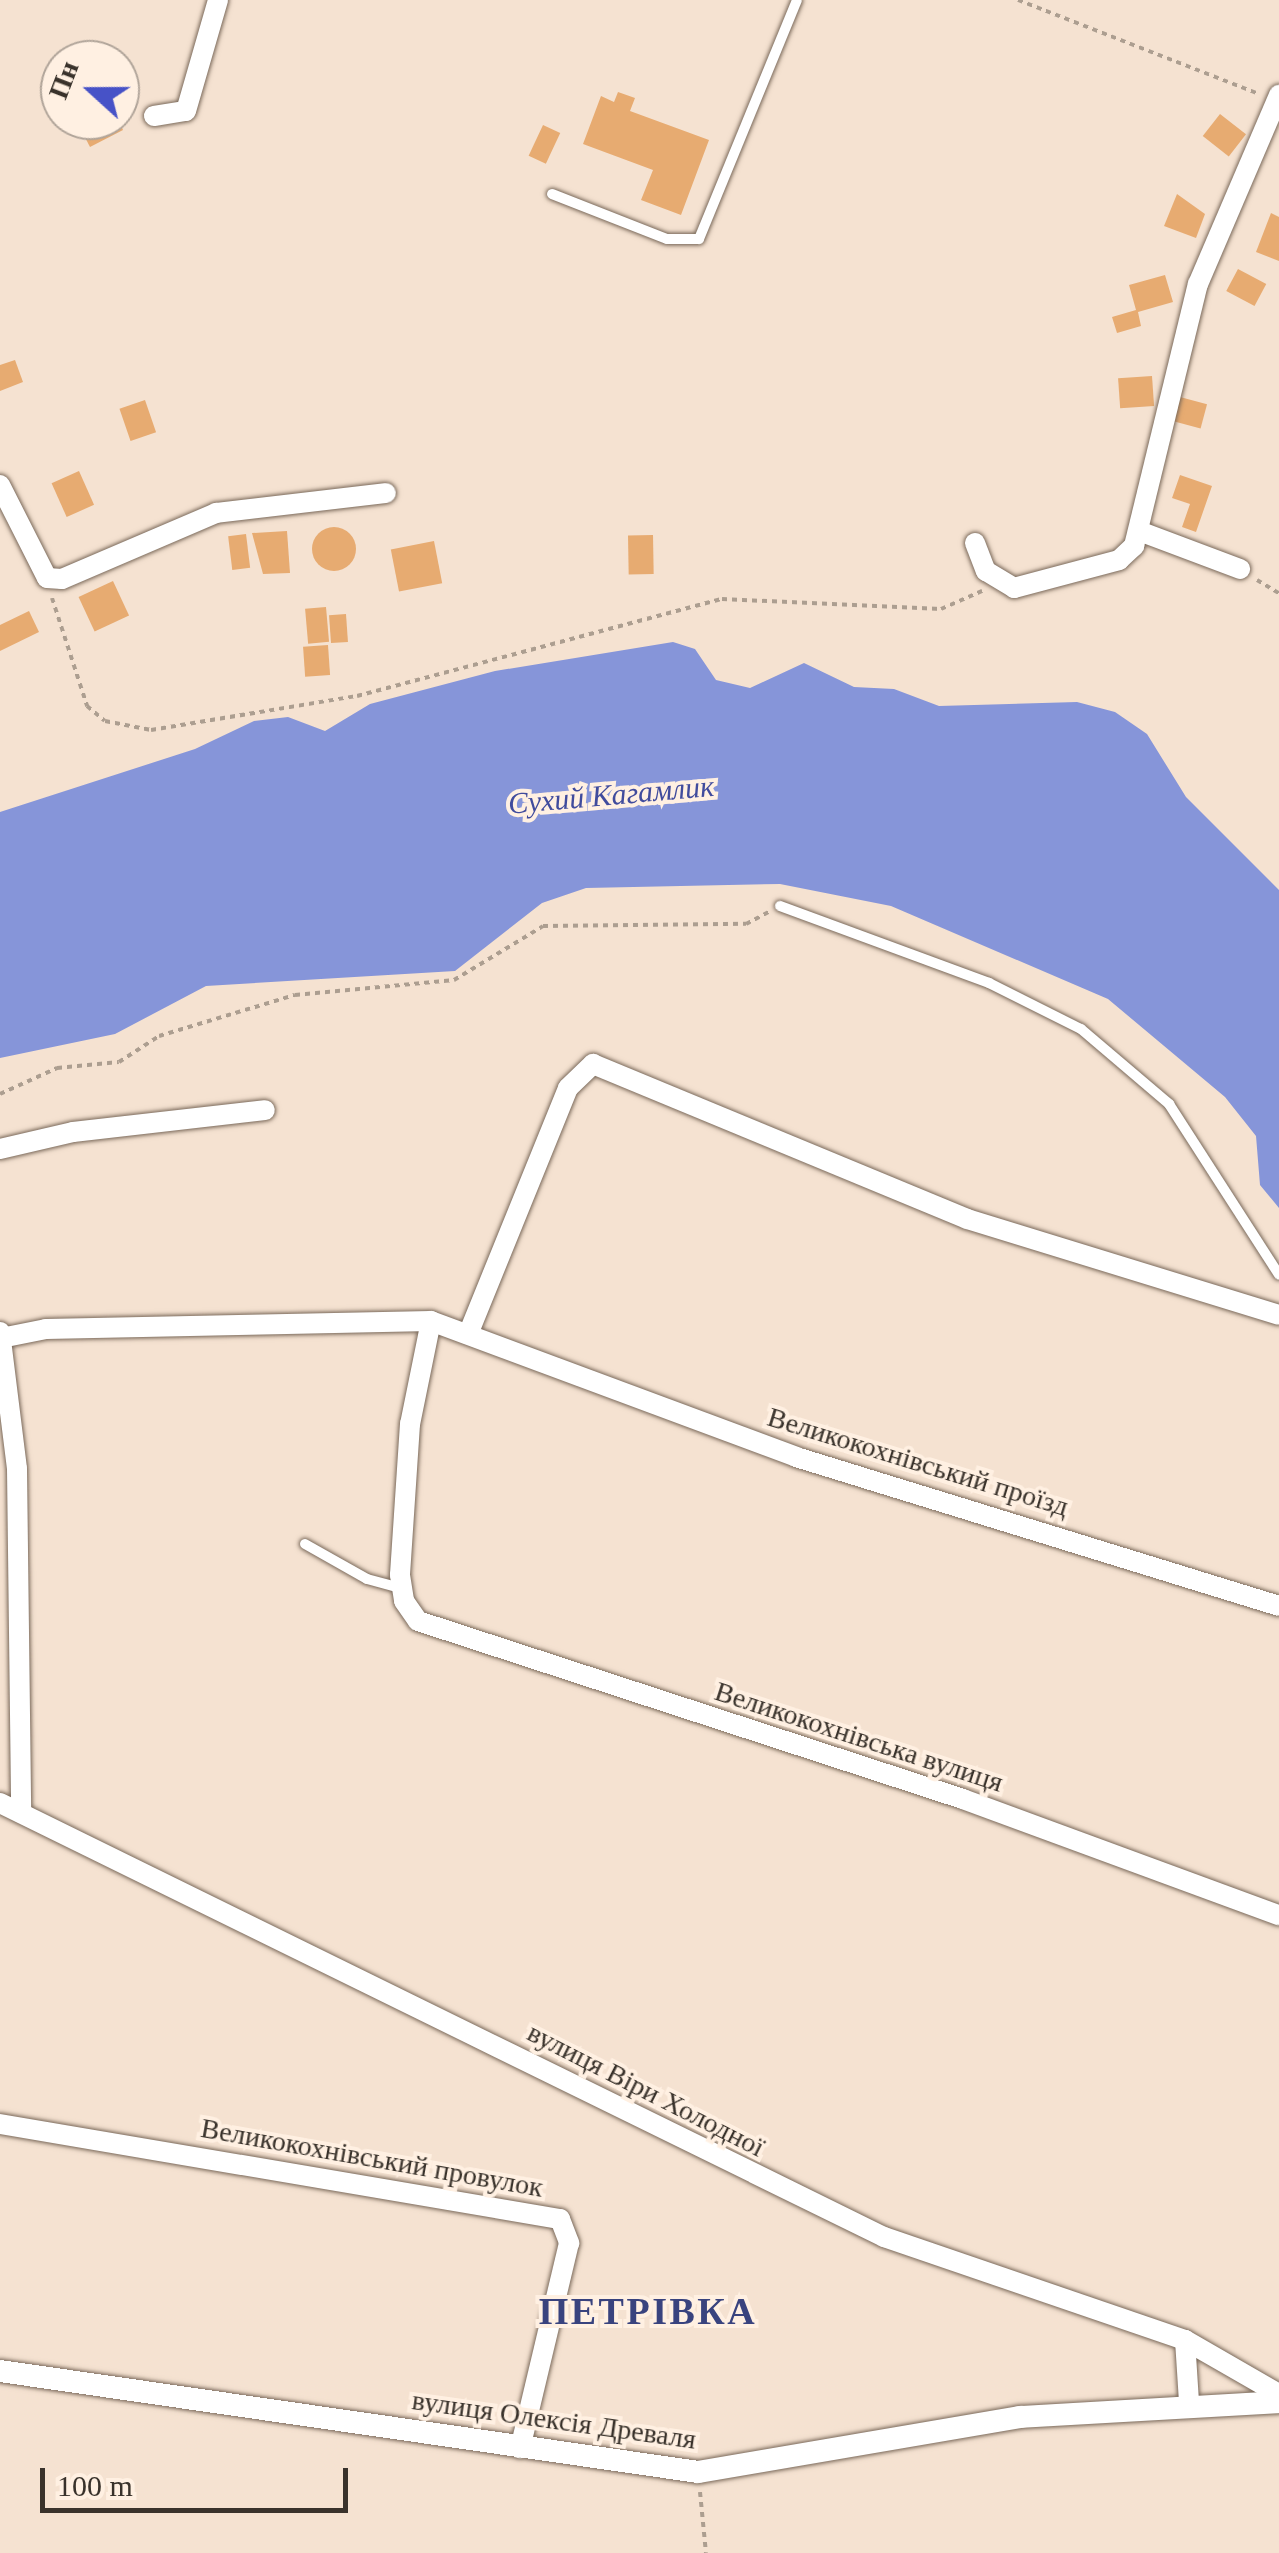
<!DOCTYPE html>
<html>
<head>
<meta charset="utf-8">
<style>
  body { margin:0 }
  #map { position:relative; width:1279px; height:2553px; overflow:hidden; background:#f5e2d1; font-family:"Times New Roman",serif }
  div>[style] { position:absolute }
  .water>* { inset:0; background:#8695d9 }
  .building>* { inset:0; background:#e7ab71; transform-origin:0 0 }
  .round { border-radius:50% }
  .path>* { height:4px; margin-top:-2px; transform-origin:0; background:repeating-linear-gradient(90deg,#ac9e90 0 5px,transparent 0 10px) }
  .roads { filter:drop-shadow(0 0 2px #7a695a) drop-shadow(0 0 2px #7a695a) }
  .service>* { height:10px; margin:-5px; padding:0 5px; transform-origin:5px; border-radius:5px; background:#fff }
  .minor>* { height:20px; margin:-10px; padding:0 10px; transform-origin:10px; border-radius:10px; background:#fff }
  .tertiary>* { height:22px; margin:-11px; padding:0 11px; transform-origin:11px; border-radius:11px; background:#fff }
  span { translate:-50% -50%; white-space:nowrap; text-align:center; line-height:1.15; -webkit-text-stroke:8px #fff0e2; paint-order:stroke }
  .street-label { font-size:28px; color:#39322b }
  .water-label { font-size:30px; color:#404b9d; font-style:italic }
  .district-label { font-size:38px; color:#39437e; font-weight:700; letter-spacing:2.5px }
  .north { position:absolute; left:40px; top:40px; width:100px; height:100px; box-sizing:border-box; background:#fff0e2; border:2px solid #b0a499; border-radius:50%; rotate:291deg; font-size:28px; font-weight:700; line-height:40px; text-align:center; color:#39322b }
  .north::after { content:''; display:block; margin:auto; width:35px; height:45px; background:#4752c7; clip-path:polygon(50% 0,100% 100%,50% 72%,0 100%) }
  .scale { position:absolute; left:40px; top:2468px; width:308px; height:45px; box-sizing:border-box; border:5px solid #39322b; border-top:0; padding-left:12px; font-size:30px; line-height:35px; white-space:nowrap; color:#39322b; -webkit-text-stroke:8px #fff0e2; paint-order:stroke }
</style>
</head>
<body>
<div id="map">
  <div class="water">
    <i style="clip-path:polygon(673px 642px,695px 649px,716px 680px,750px 688px,804px 663px,854px 687px,894px 689px,939px 706px,1077px 702px,1115px 712px,1147px 734px,1186px 797px,1279px 890px,1279px 1208px,1260px 1185px,1256px 1136px,1225px 1097px,1108px 999px,891px 906px,780px 884px,586px 888px,542px 903px,455px 971px,206px 986px,115px 1034px,0 1058px,0 812px,195px 749px,254px 721px,288px 717px,325px 731px,370px 704px,495px 671px)"></i>
  </div>
  <div class="building">
    <i style="clip-path:polygon(618px 92px,635px 98px,630px 111px,709px 140px,681px 215px,641px 200px,653px 170px,583px 144px,601px 96px,614px 102px)"></i>
    <i style="left:1220px;top:114px;width:33px;height:28px;rotate:38deg"></i>
    <i style="clip-path:polygon(76px 120px,118px 120px,123px 130px,90px 147px)"></i>
    <i style="left:543px;top:125px;width:19px;height:34px;rotate:25deg"></i>
    <i style="clip-path:polygon(1177px 194px,1205px 214px,1196px 238px,1164px 226px)"></i>
    <i style="clip-path:polygon(1271px 213px,1279px 217px,1279px 261px,1256px 252px)"></i>
    <i style="left:1238px;top:269px;width:32px;height:25px;rotate:28deg"></i>
    <i style="clip-path:polygon(1165px 275px,1173px 302px,1138px 312px,1141px 326px,1117px 333px,1112px 317px,1136px 310px,1129px 285px)"></i>
    <i style="clip-path:polygon(15px 360px,23px 382px,0 391px,0 365px)"></i>
    <i style="left:1152px;top:376px;width:30px;height:34px;rotate:86deg"></i>
    <i style="left:1180px;top:397px;width:28px;height:25px;rotate:15deg"></i>
    <i style="left:145px;top:400px;width:34px;height:27px;rotate:71deg"></i>
    <i style="left:79px;top:471px;width:37px;height:30px;rotate:66deg"></i>
    <i style="clip-path:polygon(1180px 475px,1212px 486px,1196px 532px,1182px 527px,1190px 504px,1172px 498px)"></i>
    <i class="round" style="left:312px;top:527px;width:44px;height:44px"></i>
    <i style="clip-path:polygon(287px 531px,290px 573px,263px 574px,252px 533px)"></i>
    <i style="left:246px;top:534px;width:34px;height:18px;rotate:83deg"></i>
    <i style="left:653px;top:535px;width:39px;height:25px;rotate:89deg"></i>
    <i style="left:434px;top:541px;width:43px;height:44px;rotate:79deg"></i>
    <i style="left:113px;top:581px;width:38px;height:38px;rotate:65deg"></i>
    <i style="left:326px;top:607px;width:35px;height:21px;rotate:85deg"></i>
    <i style="clip-path:polygon(29px 611px,39px 632px,0 651px,0 625px)"></i>
    <i style="left:346px;top:614px;width:28px;height:17px;rotate:86deg"></i>
    <i style="left:328px;top:645px;width:30px;height:25px;rotate:86deg"></i>
  </div>
  <div class="path">
    <i style="left:1018px;top:0;width:256px;rotate:21.3deg"></i>
    <i style="left:1257px;top:580px;width:26px;rotate:31deg"></i>
    <i style="left:52px;top:598px;width:114px;rotate:72deg"></i>
    <i style="left:87px;top:706px;width:23px;rotate:40deg"></i>
    <i style="left:105px;top:721px;width:47px;rotate:11.1deg"></i>
    <i style="left:151px;top:730px;width:209px;rotate:-9.4deg"></i>
    <i style="left:357px;top:696px;width:378px;rotate:-14.9deg"></i>
    <i style="left:722px;top:599px;width:219px;rotate:2.6deg"></i>
    <i style="left:941px;top:609px;width:45px;rotate:-23.7deg"></i>
    <i style="left:0;top:1094px;width:63px;rotate:-24.5deg"></i>
    <i style="left:57px;top:1068px;width:62px;rotate:-5.5deg"></i>
    <i style="left:119px;top:1062px;width:48px;rotate:-33deg"></i>
    <i style="left:159px;top:1036px;width:142px;rotate:-16.8deg"></i>
    <i style="left:295px;top:995px;width:160px;rotate:-5.4deg"></i>
    <i style="left:454px;top:980px;width:104px;rotate:-31.2deg"></i>
    <i style="left:543px;top:926px;width:203px;rotate:-0.6deg"></i>
    <i style="left:746px;top:924px;width:26px;rotate:-28deg"></i>
    <i style="left:700px;top:2492px;width:61px;rotate:84.4deg"></i>
  </div>
  <div class="roads">
    <div class="service">
      <i style="left:552px;top:194px;width:123px;rotate:21.4deg"></i>
      <i style="left:667px;top:239px;width:32px"></i>
      <i style="left:699px;top:239px;width:258px;rotate:-67.7deg"></i>
      <i style="left:780px;top:906px;width:223px;rotate:20.2deg"></i>
      <i style="left:989px;top:983px;width:103px;rotate:26.6deg"></i>
      <i style="left:1081px;top:1029px;width:116px;rotate:40.4deg"></i>
      <i style="left:1169px;top:1104px;width:203px;rotate:57.2deg"></i>
      <i style="left:305px;top:1544px;width:71px;rotate:29.4deg"></i>
      <i style="left:367px;top:1579px;width:35px;rotate:15deg"></i>
    </div>
    <div class="minor">
      <i style="left:154px;top:116px;width:32px;rotate:-9deg"></i>
      <i style="left:186px;top:111px;width:116px;rotate:-73.9deg"></i>
      <i style="left:0;top:485px;width:104px;rotate:63.2deg"></i>
      <i style="left:47px;top:578px;width:15px;rotate:4deg"></i>
      <i style="left:62px;top:579px;width:168px;rotate:-23.2deg"></i>
      <i style="left:216px;top:513px;width:171px;rotate:-6.7deg"></i>
      <i style="left:1139px;top:531px;width:108px;rotate:20.6deg"></i>
      <i style="left:975px;top:543px;width:30px;rotate:69deg"></i>
      <i style="left:986px;top:571px;width:33px;rotate:31deg"></i>
      <i style="left:1014px;top:588px;width:109px;rotate:-14.9deg"></i>
      <i style="left:1119px;top:560px;width:21px;rotate:-43deg"></i>
      <i style="left:1134px;top:546px;width:270px;rotate:-76.3deg"></i>
      <i style="left:1198px;top:284px;width:206px;rotate:-66.8deg"></i>
      <i style="left:0;top:1149px;width:75px;rotate:-13.1deg"></i>
      <i style="left:73px;top:1132px;width:193px;rotate:-6.5deg"></i>
      <i style="left:431px;top:1321px;width:105px;rotate:101.5deg"></i>
      <i style="left:410px;top:1424px;width:151px;rotate:93.8deg"></i>
      <i style="left:400px;top:1575px;width:26px;rotate:81deg"></i>
      <i style="left:404px;top:1601px;width:24px;rotate:55deg"></i>
      <i style="left:418px;top:1621px;width:573px;rotate:18.09deg"></i>
      <i style="left:963px;top:1799px;width:337px;rotate:20.2deg"></i>
      <i style="left:0;top:1332px;width:138px;rotate:82.9deg"></i>
      <i style="left:17px;top:1469px;width:344px;rotate:89.3deg"></i>
      <i style="left:469px;top:1332px;width:263px;rotate:-67.9deg"></i>
      <i style="left:568px;top:1088px;width:35px;rotate:-44deg"></i>
      <i style="left:593px;top:1064px;width:405px;rotate:22.5deg"></i>
      <i style="left:967px;top:1219px;width:326px;rotate:17.1deg"></i>
      <i style="left:1px;top:1338px;width:46px;rotate:-11.3deg"></i>
      <i style="left:46px;top:1329px;width:385px;rotate:-1.2deg"></i>
      <i style="left:431px;top:1321px;width:390px;rotate:20.4deg"></i>
      <i style="left:796px;top:1457px;width:505px;rotate:17.14deg"></i>
      <i style="left:0;top:1803px;width:985px;rotate:26.15deg"></i>
      <i style="left:884px;top:2237px;width:318px;rotate:18.9deg"></i>
      <i style="left:1185px;top:2340px;width:108px;rotate:29.9deg"></i>
      <i style="left:0;top:2124px;width:568px;rotate:9.63deg"></i>
      <i style="left:560px;top:2219px;width:26px;rotate:69deg"></i>
      <i style="left:569px;top:2243px;width:211px;rotate:103.4deg"></i>
      <i style="left:1185px;top:2340px;width:62px;rotate:86.3deg"></i>
    </div>
    <div class="tertiary">
      <i style="left:0;top:2371px;width:705px;rotate:8.23deg"></i>
      <i style="left:698px;top:2472px;width:327px;rotate:-9.7deg"></i>
      <i style="left:1020px;top:2417px;width:259px;rotate:-3.3deg"></i>
    </div>
  </div>
  <div class="street-label">
    <span style="left:918px;top:1462px;rotate:17deg">Великокохнівський проїзд</span>
    <span style="left:859px;top:1737px;rotate:18deg">Великокохнівська вулиця</span>
    <span style="left:646px;top:2090px;rotate:27deg">вулиця Віри Холодної</span>
    <span style="left:372px;top:2158px;rotate:10deg">Великокохнівський провулок</span>
    <span style="left:554px;top:2420px;rotate:8deg">вулиця Олексія Древаля</span>
  </div>
  <div class="water-label">
    <span style="left:611px;top:795px;rotate:-5deg">Сухий Кагамлик</span>
  </div>
  <div class="district-label">
    <span style="left:648px;top:2312px">ПЕТРІВКА</span>
  </div>
  <div class="north">Пн</div>
  <div class="scale">100 m</div>
</div>
</body>
</html>
